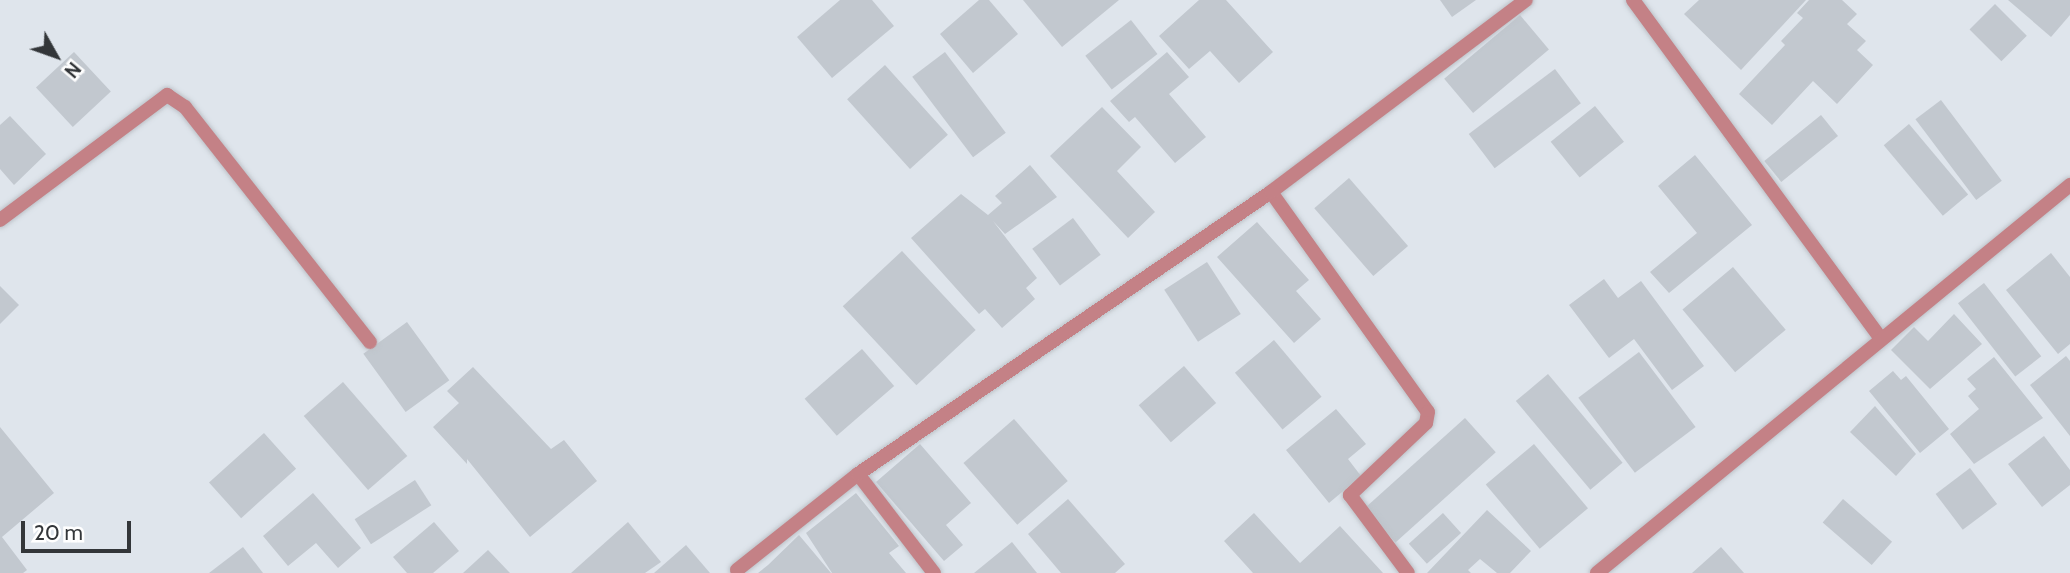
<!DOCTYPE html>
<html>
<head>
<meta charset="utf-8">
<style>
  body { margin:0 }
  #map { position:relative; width:2070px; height:573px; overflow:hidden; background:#dfe5ec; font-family:Cabin,sans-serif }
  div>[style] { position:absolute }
  .building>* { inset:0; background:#c2c8cf; transform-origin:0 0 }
  .roads { filter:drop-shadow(0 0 2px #bdc2c8) drop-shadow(0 0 2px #bdc2c8) }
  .street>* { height:14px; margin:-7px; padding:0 7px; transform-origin:7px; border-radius:7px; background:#c48186 }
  span { translate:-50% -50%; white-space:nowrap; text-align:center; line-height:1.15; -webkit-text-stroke:6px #fff; paint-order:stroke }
  .north { position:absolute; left:21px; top:21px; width:70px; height:70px; -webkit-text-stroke:5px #fff; paint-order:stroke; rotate:130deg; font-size:19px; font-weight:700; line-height:28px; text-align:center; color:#333639 }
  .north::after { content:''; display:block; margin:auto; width:24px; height:32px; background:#333639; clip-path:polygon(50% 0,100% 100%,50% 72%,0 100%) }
  .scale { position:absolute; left:21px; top:521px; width:110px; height:32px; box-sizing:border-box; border:4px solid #333639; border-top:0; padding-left:9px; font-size:21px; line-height:24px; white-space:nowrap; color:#333639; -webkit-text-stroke:5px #fff; paint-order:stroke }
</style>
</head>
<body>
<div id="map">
  <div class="building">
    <i style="clip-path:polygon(840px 0,872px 0,894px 26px,832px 78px,797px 37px)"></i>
    <i style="clip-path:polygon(979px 0,989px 0,1018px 34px,973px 73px,940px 34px)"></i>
    <i style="clip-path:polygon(1023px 0,1119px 0,1062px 47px)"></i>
    <i style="clip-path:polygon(1199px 0,1226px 0,1273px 52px,1239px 83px,1210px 51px,1189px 69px,1159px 36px)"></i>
    <i style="clip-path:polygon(1440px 0,1476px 0,1452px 17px)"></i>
    <i style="clip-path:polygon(1699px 0,1806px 0,1741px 70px,1684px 14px)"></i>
    <i style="clip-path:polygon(1809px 0,1842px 0,1857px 14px,1847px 24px,1866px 41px,1857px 50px,1873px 65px,1837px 104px,1813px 81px,1772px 125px,1739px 94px,1785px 45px,1781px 41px,1803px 18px,1797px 13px)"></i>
    <i style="clip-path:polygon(2008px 0,2070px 0,2070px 15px,2051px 37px)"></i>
    <i style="left:1995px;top:4px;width:45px;height:36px;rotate:45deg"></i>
    <i style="left:1520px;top:15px;width:45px;height:99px;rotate:50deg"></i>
    <i style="left:1131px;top:20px;width:43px;height:58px;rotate:52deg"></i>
    <i style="left:74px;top:52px;width:54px;height:52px;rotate:47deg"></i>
    <i style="left:945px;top:52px;width:101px;height:41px;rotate:53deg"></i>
    <i style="clip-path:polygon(1167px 52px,1189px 77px,1169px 94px,1206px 137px,1175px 163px,1135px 117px,1129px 122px,1110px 101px)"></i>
    <i style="left:885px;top:65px;width:94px;height:51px;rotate:48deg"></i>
    <i style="left:1555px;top:69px;width:43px;height:108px;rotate:53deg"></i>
    <i style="left:1941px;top:100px;width:101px;height:32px;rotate:53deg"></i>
    <i style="left:1595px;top:106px;width:46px;height:57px;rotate:51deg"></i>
    <i style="clip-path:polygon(1102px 107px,1141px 147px,1117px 171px,1155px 212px,1128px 238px,1050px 156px)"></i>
    <i style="left:1821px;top:115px;width:27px;height:73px;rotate:51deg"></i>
    <i style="clip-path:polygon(10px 116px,46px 154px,14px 185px,0 169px,0 125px)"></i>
    <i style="left:1909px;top:124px;width:92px;height:33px;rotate:50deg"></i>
    <i style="clip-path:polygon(1695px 155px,1752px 225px,1669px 293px,1650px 272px,1697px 233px,1658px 186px)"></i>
    <i style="clip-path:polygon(1030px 165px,1057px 197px,1005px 234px,993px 221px,1037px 278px,1026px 288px,1035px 299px,1002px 328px,985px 309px,979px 314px,911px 238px,961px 194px,988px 215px,1002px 203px,995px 196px)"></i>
    <i style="left:1349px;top:178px;width:90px;height:46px;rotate:49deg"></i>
    <i style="left:1073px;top:218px;width:46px;height:51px;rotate:53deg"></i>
    <i style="clip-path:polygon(1257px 222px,1309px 280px,1296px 291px,1321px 319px,1294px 343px,1217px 257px)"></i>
    <i style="left:902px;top:251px;width:108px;height:81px;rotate:47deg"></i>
    <i style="clip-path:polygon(2051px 253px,2070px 277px,2070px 344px,2058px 354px,2006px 290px)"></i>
    <i style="left:1207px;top:262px;width:62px;height:51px;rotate:57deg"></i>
    <i style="left:1733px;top:267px;width:82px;height:66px;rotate:50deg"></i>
    <i style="clip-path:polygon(1604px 279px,1618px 298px,1641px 281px,1704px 366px,1672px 390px,1634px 339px,1609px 358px,1569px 305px)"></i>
    <i style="left:1984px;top:283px;width:93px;height:33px;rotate:52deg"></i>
    <i style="clip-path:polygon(0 286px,19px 305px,0 324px)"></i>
    <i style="clip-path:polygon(1954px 314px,1982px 344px,1930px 389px,1891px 350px,1914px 327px,1928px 341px)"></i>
    <i style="left:407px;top:322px;width:72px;height:54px;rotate:54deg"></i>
    <i style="left:1274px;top:340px;width:74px;height:51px;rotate:50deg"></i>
    <i style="left:862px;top:349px;width:49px;height:76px;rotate:49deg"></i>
    <i style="left:1639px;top:352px;width:94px;height:76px;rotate:53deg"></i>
    <i style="clip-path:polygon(2066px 356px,2070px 361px,2070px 436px,2030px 385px)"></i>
    <i style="clip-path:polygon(1994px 357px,2043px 418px,1974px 464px,1950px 434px,1979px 409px,1968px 396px,1976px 389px,1967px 379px)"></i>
    <i style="left:1184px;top:366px;width:49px;height:60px;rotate:49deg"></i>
    <i style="clip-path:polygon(473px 367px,551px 449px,564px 440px,597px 481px,530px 537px,467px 459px,467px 464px,433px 427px,459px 403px,447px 391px)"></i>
    <i style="clip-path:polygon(1893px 371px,1901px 380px,1906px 376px,1949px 429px,1920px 453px,1869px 391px)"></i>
    <i style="left:1548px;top:374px;width:116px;height:42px;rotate:50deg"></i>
    <i style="left:343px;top:382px;width:98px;height:52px;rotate:49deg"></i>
    <i style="clip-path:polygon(1875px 406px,1916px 454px,1896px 476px,1850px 432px)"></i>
    <i style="clip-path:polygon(1336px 409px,1366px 444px,1348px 459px,1361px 476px,1329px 503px,1286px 450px)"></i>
    <i style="left:1465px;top:418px;width:46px;height:135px;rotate:48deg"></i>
    <i style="left:1014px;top:419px;width:82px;height:67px;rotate:49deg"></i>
    <i style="clip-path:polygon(0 427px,54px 493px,2px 537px,27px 570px,23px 573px,0 573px)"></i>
    <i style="left:264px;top:433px;width:48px;height:74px;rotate:48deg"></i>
    <i style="clip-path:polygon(2044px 436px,2070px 470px,2070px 485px,2042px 507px,2008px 464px)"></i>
    <i style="clip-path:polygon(920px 444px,971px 503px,946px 525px,963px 545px,944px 561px,876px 482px)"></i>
    <i style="left:1534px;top:444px;width:84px;height:63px;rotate:50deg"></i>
    <i style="left:1970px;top:468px;width:45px;height:43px;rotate:53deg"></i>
    <i style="left:415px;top:480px;width:30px;height:72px;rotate:57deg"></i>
    <i style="clip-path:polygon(313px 493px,361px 548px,338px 568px,316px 543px,288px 566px,263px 536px)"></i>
    <i style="clip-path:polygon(856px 493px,899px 546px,889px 553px,906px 573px,832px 573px,806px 533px)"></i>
    <i style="clip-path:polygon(1068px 499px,1125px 564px,1115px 573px,1061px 573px,1028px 534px)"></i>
    <i style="left:1843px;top:499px;width:65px;height:31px;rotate:41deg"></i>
    <i style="clip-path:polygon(1487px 510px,1531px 551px,1510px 573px,1497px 573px,1480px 559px,1468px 570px,1471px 573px,1427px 573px)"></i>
    <i style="clip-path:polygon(1254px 513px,1300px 563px,1340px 526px,1383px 573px,1253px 573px,1224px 541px)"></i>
    <i style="left:1443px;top:513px;width:27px;height:46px;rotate:48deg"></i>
    <i style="clip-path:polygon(434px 522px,459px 551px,433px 573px,407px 573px,393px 557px)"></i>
    <i style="clip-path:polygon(628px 522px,661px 562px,645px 573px,571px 573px)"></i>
    <i style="clip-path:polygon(799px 535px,831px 573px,758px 573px,768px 565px)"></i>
    <i style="clip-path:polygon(1012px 542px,1037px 573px,974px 573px)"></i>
    <i style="clip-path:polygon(686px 545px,710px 573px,654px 573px)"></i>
    <i style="clip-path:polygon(243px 547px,263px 573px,209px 573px)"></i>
    <i style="clip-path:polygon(1721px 547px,1744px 573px,1692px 573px)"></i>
    <i style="clip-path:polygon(488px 550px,510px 573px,463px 573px)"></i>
  </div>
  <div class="roads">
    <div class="street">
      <i style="left:1633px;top:0;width:420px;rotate:53.8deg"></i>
      <i style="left:1271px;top:192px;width:270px;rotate:54.5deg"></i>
      <i style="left:1428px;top:412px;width:11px;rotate:100deg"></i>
      <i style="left:1426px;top:423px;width:105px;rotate:136.5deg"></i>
      <i style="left:1350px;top:495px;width:97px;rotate:53.4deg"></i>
      <i style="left:0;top:220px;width:209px;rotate:-36.8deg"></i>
      <i style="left:167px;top:95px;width:22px;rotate:34deg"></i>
      <i style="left:185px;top:107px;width:299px;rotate:51.8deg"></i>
      <i style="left:858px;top:474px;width:125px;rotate:52.5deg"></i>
      <i style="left:737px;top:570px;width:154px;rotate:-38.4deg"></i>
      <i style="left:858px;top:474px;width:500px;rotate:-34.33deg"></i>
      <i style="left:1271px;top:192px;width:319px;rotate:-37deg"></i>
      <i style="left:1597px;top:573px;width:612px;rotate:-39.36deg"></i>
    </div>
  </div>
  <div class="north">N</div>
  <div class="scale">20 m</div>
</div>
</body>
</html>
